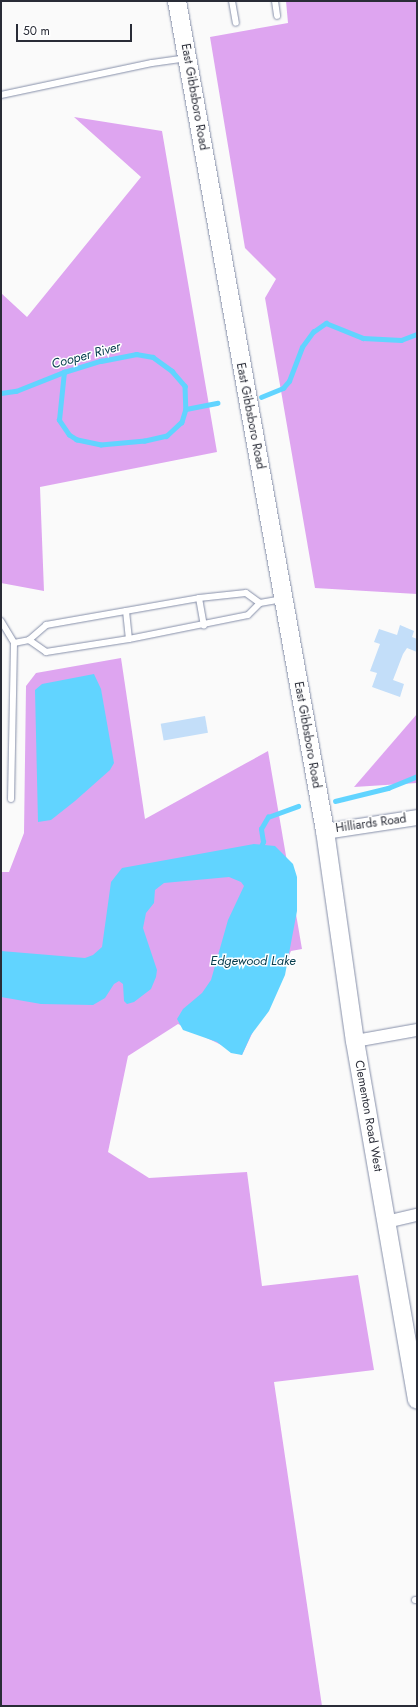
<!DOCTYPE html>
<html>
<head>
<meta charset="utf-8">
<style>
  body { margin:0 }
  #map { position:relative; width:418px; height:1707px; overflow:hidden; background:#fafafa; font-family:Jost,sans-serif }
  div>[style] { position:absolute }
  .forest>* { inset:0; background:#dea5f0 }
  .water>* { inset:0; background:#61d4ff }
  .stream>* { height:4.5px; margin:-2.25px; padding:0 2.25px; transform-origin:2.25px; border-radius:2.25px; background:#61d4ff }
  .building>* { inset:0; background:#c3def9; transform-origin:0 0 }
  .roads { filter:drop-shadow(0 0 1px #868fa9) drop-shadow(0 0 1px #868fa9) }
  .service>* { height:6px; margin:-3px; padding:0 3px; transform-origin:3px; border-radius:3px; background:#fff }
  .minor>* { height:12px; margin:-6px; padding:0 6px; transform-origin:6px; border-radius:6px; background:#fff }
  .tertiary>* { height:15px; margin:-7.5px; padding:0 7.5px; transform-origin:7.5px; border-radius:7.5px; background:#fff }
  .secondary>* { height:18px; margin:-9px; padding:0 9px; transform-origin:9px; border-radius:9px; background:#fff }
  span { translate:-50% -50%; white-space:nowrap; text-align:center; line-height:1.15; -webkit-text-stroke:3px #fff; paint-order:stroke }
  .street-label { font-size:12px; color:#292c37 }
  .water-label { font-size:13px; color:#073d4e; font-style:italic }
  .frame { position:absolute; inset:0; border:2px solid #292c37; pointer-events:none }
  .scale { position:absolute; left:16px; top:24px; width:116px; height:18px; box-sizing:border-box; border:2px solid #292c37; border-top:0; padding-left:5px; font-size:12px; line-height:14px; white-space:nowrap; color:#292c37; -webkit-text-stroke:3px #fff; paint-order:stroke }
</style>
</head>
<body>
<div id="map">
  <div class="forest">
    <i style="clip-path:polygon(286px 1px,417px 1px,417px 594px,315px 588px,265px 298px,276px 279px,245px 248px,210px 37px,288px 23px)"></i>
    <i style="clip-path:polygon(74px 117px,162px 131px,217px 452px,40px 487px,44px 591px,1px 583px,1px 293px,27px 317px,141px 177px)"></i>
    <i style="clip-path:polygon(121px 658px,145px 819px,268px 751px,302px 949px,291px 951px,242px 1055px,178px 1024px,128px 1056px,108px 1152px,149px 1178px,247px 1172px,262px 1286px,358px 1275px,374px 1370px,274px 1382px,322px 1706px,1px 1706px,1px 872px,9px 872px,24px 833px,26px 686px,36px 673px)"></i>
    <i style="clip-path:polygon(417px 714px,417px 783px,354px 787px)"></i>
  </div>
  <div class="water">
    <i style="clip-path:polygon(94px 674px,101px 689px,114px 763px,110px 770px,75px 801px,51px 820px,38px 822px,35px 690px,42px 684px)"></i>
    <i style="clip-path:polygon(254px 844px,275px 846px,293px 864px,297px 877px,297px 911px,285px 975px,269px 1011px,251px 1035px,242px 1055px,231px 1053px,217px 1042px,183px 1030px,177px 1019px,183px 1009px,202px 993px,211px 980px,228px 920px,244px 886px,241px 882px,229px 877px,164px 883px,155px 890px,154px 903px,146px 913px,143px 928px,157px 970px,156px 977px,151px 989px,134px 1002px,127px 1004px,124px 1001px,123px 984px,119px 981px,114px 984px,105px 998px,93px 1005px,41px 1004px,1px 997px,1px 951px,85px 958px,93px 955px,102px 947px,111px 882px,122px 868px)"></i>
  </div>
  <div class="stream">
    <i style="left:1px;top:393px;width:15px;rotate:-8deg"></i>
    <i style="left:16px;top:391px;width:52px;rotate:-21.6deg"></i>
    <i style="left:64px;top:372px;width:39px;rotate:-17deg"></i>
    <i style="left:101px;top:361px;width:36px;rotate:-11deg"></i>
    <i style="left:136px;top:354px;width:17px;rotate:10deg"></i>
    <i style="left:153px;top:357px;width:24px;rotate:36deg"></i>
    <i style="left:172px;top:371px;width:20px;rotate:49deg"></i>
    <i style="left:185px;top:386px;width:23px;rotate:88deg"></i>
    <i style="left:186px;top:409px;width:14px;rotate:107deg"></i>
    <i style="left:182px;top:422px;width:21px;rotate:137deg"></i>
    <i style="left:167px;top:436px;width:23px;rotate:167deg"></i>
    <i style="left:145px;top:441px;width:44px;rotate:174.8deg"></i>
    <i style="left:101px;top:445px;width:25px;rotate:-168deg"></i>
    <i style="left:77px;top:440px;width:9px;rotate:-148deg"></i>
    <i style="left:69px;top:435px;width:18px;rotate:-124deg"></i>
    <i style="left:59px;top:420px;width:48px;rotate:-84.1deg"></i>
    <i style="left:261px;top:397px;width:24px;rotate:-22deg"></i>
    <i style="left:283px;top:388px;width:9px;rotate:-49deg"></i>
    <i style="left:289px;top:381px;width:36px;rotate:-69deg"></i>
    <i style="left:302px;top:347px;width:19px;rotate:-54deg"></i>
    <i style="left:313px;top:332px;width:16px;rotate:-35deg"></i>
    <i style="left:326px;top:323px;width:40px;rotate:22deg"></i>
    <i style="left:363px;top:338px;width:38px;rotate:3deg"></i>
    <i style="left:401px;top:340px;width:17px;rotate:-21deg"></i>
    <i style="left:186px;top:409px;width:32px;rotate:-11deg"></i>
    <i style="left:335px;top:801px;width:55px;rotate:-13.8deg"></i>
    <i style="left:388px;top:788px;width:31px;rotate:-22deg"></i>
    <i style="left:260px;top:849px;width:8px;rotate:-67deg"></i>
    <i style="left:263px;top:842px;width:13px;rotate:-99deg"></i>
    <i style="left:261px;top:829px;width:14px;rotate:-60deg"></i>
    <i style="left:268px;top:817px;width:32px;rotate:-20deg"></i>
  </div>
  <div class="building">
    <i style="clip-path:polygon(400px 625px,414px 631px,412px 637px,417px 639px,417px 652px,407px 648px,403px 654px,393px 680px,404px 684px,400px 697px,372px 687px,377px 673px,370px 671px,380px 644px,374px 642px,379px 629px,397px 635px)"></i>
    <i style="left:205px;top:716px;width:17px;height:45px;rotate:80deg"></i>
  </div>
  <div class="roads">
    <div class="service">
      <i style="left:232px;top:1px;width:22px;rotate:80deg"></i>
      <i style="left:275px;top:1px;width:15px;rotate:82deg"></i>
      <i style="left:1px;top:95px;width:154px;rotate:-12deg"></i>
      <i style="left:152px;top:63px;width:34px;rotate:-8deg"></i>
      <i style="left:199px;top:598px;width:28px;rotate:80deg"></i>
      <i style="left:126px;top:611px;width:28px;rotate:84deg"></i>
      <i style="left:1px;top:621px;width:26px;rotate:59deg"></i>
      <i style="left:14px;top:643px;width:156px;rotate:91.1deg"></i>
      <i style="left:29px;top:640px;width:21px;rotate:35deg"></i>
      <i style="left:46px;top:652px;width:84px;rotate:-8.9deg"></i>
      <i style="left:129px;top:639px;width:121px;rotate:-11.4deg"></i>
      <i style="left:248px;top:615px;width:17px;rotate:-45deg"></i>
      <i style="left:260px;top:603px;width:23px;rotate:-10deg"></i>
      <i style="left:14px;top:643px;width:15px;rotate:-11deg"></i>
      <i style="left:29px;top:640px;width:23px;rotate:-41deg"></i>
      <i style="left:46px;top:625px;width:155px;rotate:-10deg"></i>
      <i style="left:199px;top:598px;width:47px;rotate:-6.1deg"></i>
      <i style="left:246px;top:593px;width:17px;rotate:36deg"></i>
      <i style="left:415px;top:1600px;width:2px"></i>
    </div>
    <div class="minor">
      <i style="left:355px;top:1041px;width:63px;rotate:-10.1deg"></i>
      <i style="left:386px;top:1222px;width:32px;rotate:-13deg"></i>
    </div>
    <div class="tertiary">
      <i style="left:325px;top:831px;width:93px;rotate:-8.7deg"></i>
    </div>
    <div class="secondary">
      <i style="left:177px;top:1px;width:843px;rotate:79.89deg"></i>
      <i style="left:325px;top:831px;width:212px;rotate:81.9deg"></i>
      <i style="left:355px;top:1041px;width:364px;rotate:80.2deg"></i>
    </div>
  </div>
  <div class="street-label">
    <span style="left:194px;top:97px;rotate:80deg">East Gibbsboro Road</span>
    <span style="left:250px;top:416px;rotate:79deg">East Gibbsboro Road</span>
    <span style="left:307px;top:735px;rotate:80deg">East Gibbsboro Road</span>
    <span style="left:371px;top:824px;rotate:-8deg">Hilliards Road</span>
    <span style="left:368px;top:1116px;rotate:80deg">Clementon Road West</span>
  </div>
  <div class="water-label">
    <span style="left:86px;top:356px;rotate:-15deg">Cooper River</span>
    <span style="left:253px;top:961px">Edgewood Lake</span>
  </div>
  <div class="frame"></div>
  <div class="scale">50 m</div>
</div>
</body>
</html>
